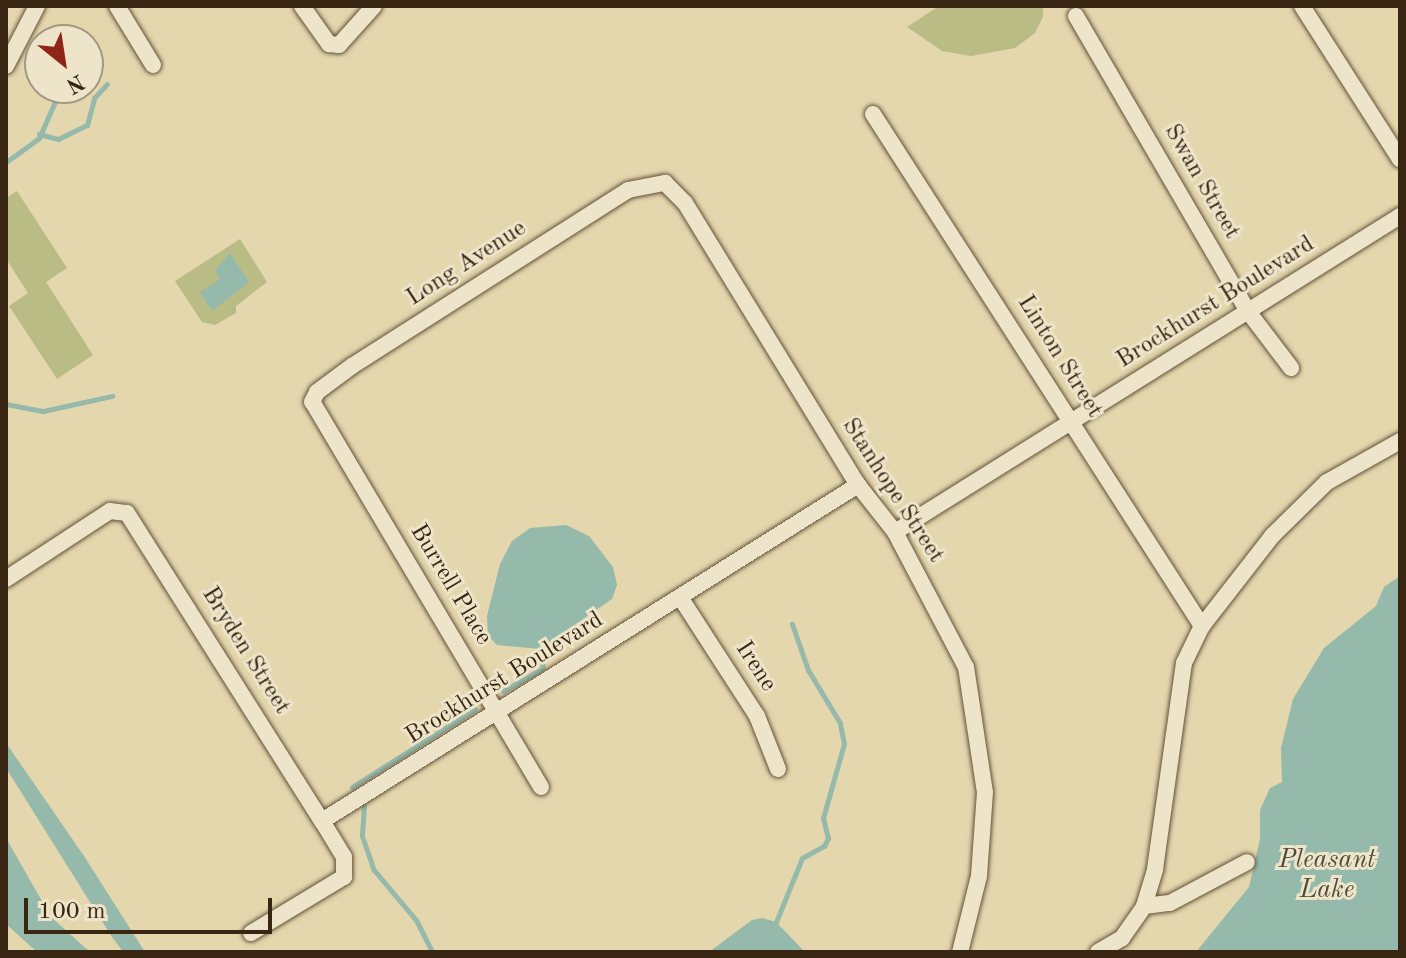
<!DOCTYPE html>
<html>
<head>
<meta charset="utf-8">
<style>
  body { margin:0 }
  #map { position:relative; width:1406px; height:958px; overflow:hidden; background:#e4d6ad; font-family:"Old Standard TT",serif }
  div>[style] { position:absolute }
  .green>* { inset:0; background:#babc86 }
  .water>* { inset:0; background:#95b9aa }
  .stream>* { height:5px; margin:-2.5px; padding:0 2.5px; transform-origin:2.5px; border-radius:2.5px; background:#95b9aa }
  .roads { filter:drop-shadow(0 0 2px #63523a) drop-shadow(0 0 2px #63523a) }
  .minor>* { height:16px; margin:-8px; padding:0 8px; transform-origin:8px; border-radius:8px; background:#ede4ca }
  span { translate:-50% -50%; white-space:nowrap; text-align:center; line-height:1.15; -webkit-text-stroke:6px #ede4ca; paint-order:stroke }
  .street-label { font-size:24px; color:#382613 }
  .water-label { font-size:26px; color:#4f4b39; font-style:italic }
  .frame { position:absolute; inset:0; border:8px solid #382613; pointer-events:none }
  .north { position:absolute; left:24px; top:24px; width:80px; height:80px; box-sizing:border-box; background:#ede4ca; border:2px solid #a59881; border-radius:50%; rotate:150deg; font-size:22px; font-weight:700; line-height:32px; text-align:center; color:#382613 }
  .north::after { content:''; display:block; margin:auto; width:28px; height:36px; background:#8f2418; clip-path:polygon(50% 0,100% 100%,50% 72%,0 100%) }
  .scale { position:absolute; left:24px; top:898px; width:248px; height:36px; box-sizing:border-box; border:4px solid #382613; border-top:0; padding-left:10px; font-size:24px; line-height:28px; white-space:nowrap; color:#382613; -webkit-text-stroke:6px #ede4ca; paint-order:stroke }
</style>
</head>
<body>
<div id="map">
  <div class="green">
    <i style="clip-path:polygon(939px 6px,1043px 6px,1043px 17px,1035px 33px,1015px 48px,971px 56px,942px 51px,907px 27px)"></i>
    <i style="clip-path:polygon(17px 191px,67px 268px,46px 282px,93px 355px,57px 379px,9px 306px,28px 293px,6px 259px,6px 198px)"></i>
    <i style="clip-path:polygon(240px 239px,267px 282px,236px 306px,236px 313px,215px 325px,202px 322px,175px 281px)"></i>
  </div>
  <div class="water">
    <i style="clip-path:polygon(230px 253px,249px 282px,212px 311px,200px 292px,220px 279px,215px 270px)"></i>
    <i style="clip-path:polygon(566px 525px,589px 536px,613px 567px,617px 585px,612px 599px,540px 649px,497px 645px,488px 636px,487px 616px,500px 564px,512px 541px,530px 528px)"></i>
    <i style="clip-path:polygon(1400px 576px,1400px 952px,1196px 952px,1249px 887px,1260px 839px,1260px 810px,1270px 788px,1282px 782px,1281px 748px,1293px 699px,1324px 648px,1376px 606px,1384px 587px)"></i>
    <i style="clip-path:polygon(6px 743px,84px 856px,145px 952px,123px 952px,110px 934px,6px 768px)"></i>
    <i style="clip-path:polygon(6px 838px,51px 917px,90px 952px,37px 952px,6px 924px)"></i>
    <i style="clip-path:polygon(762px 918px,776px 922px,805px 952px,709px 952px,752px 920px)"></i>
  </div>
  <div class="stream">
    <i style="left:39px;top:134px;width:20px;rotate:15deg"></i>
    <i style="left:58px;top:139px;width:32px;rotate:-26deg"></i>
    <i style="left:87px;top:125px;width:28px;rotate:-75deg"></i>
    <i style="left:94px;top:98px;width:19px;rotate:-47deg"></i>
    <i style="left:6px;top:162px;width:41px;rotate:-36deg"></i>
    <i style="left:39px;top:138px;width:55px;rotate:-66.3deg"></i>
    <i style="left:6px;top:404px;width:38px;rotate:11deg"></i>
    <i style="left:43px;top:411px;width:71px;rotate:-12.3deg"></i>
    <i style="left:503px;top:691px;width:46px;rotate:-29.9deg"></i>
    <i style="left:543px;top:668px;width:19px;rotate:-99deg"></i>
    <i style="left:352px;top:787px;width:146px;rotate:-32.4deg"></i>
    <i style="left:364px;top:806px;width:30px;rotate:94deg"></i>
    <i style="left:362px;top:836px;width:36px;rotate:71deg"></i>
    <i style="left:374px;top:870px;width:65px;rotate:50deg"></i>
    <i style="left:416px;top:920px;width:36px;rotate:63deg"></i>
    <i style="left:776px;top:922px;width:69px;rotate:-67.9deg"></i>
    <i style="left:802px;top:858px;width:25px;rotate:-29deg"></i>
    <i style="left:824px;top:846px;width:9px;rotate:-63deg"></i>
    <i style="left:828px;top:838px;width:21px;rotate:-104deg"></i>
    <i style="left:823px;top:818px;width:77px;rotate:-74.2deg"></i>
    <i style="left:844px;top:744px;width:21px;rotate:-101deg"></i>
    <i style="left:840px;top:723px;width:62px;rotate:-121.1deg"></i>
    <i style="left:808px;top:670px;width:49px;rotate:-109.2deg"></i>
  </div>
  <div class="roads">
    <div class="minor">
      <i style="left:117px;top:6px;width:69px;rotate:58.6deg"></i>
      <i style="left:302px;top:6px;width:47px;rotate:54.6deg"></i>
      <i style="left:329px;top:44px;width:10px;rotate:6deg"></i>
      <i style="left:339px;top:45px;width:52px;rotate:-48.1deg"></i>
      <i style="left:1302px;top:6px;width:182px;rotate:57.4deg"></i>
      <i style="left:1076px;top:16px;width:340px;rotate:59.8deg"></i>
      <i style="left:1247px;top:310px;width:73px;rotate:52.8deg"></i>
      <i style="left:6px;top:66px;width:68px;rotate:-62.7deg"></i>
      <i style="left:873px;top:114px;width:609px;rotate:57.28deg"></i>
      <i style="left:895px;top:532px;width:596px;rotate:-32.04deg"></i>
      <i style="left:6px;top:579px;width:124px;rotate:-33.2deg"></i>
      <i style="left:110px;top:511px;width:17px;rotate:7deg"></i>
      <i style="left:127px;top:513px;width:365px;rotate:57.7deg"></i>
      <i style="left:680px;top:597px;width:142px;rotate:57.1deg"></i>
      <i style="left:757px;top:716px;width:57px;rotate:68.4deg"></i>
      <i style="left:541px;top:787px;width:448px;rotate:-120.7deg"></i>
      <i style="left:312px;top:402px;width:11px;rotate:-63deg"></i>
      <i style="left:317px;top:392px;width:44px;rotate:-36.6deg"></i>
      <i style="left:352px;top:366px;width:327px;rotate:-32.5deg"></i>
      <i style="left:628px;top:190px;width:38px;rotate:-11deg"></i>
      <i style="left:665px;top:183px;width:28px;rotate:45deg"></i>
      <i style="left:685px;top:203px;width:331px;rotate:58.5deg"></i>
      <i style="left:858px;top:485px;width:60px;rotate:51.8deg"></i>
      <i style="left:895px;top:532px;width:153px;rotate:62.3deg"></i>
      <i style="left:966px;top:667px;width:126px;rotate:81.4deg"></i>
      <i style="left:985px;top:792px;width:84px;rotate:94.1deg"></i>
      <i style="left:979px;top:876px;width:78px;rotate:104deg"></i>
      <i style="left:1144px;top:906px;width:26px;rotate:-7deg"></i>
      <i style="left:1170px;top:903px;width:87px;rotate:-28deg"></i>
      <i style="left:251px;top:933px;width:109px;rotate:-31.1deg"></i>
      <i style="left:344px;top:877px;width:20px;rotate:-90deg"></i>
      <i style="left:344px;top:857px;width:42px;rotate:-121.4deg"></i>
      <i style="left:322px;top:821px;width:633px;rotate:-32.08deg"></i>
      <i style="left:1098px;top:952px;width:28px;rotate:-30deg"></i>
      <i style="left:1122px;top:938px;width:39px;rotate:-55deg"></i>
      <i style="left:1144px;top:906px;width:39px;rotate:-73deg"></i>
      <i style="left:1155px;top:869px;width:208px;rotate:-82deg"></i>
      <i style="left:1184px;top:663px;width:41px;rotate:-64.1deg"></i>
      <i style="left:1202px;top:626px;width:114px;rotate:-52.1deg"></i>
      <i style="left:1272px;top:536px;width:77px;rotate:-44.5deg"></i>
      <i style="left:1327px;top:482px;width:84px;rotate:-29.3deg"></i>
    </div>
  </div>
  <div class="street-label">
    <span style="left:1201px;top:182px;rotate:60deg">Swan Street</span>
    <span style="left:467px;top:264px;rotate:-33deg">Long Avenue</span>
    <span style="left:1216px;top:303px;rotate:-32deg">Brockhurst Boulevard</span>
    <span style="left:1059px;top:357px;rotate:58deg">Linton Street</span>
    <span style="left:892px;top:491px;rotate:57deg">Stanhope Street</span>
    <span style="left:450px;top:585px;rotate:59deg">Burrell Place</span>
    <span style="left:245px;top:651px;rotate:58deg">Bryden Street</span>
    <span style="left:755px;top:667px;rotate:57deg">Irene</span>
    <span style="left:505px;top:679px;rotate:-32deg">Brockhurst Boulevard</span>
  </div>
  <div class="water-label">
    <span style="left:1327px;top:876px">Pleasant<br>Lake</span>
  </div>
  <div class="frame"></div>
  <div class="north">N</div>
  <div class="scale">100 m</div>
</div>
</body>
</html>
